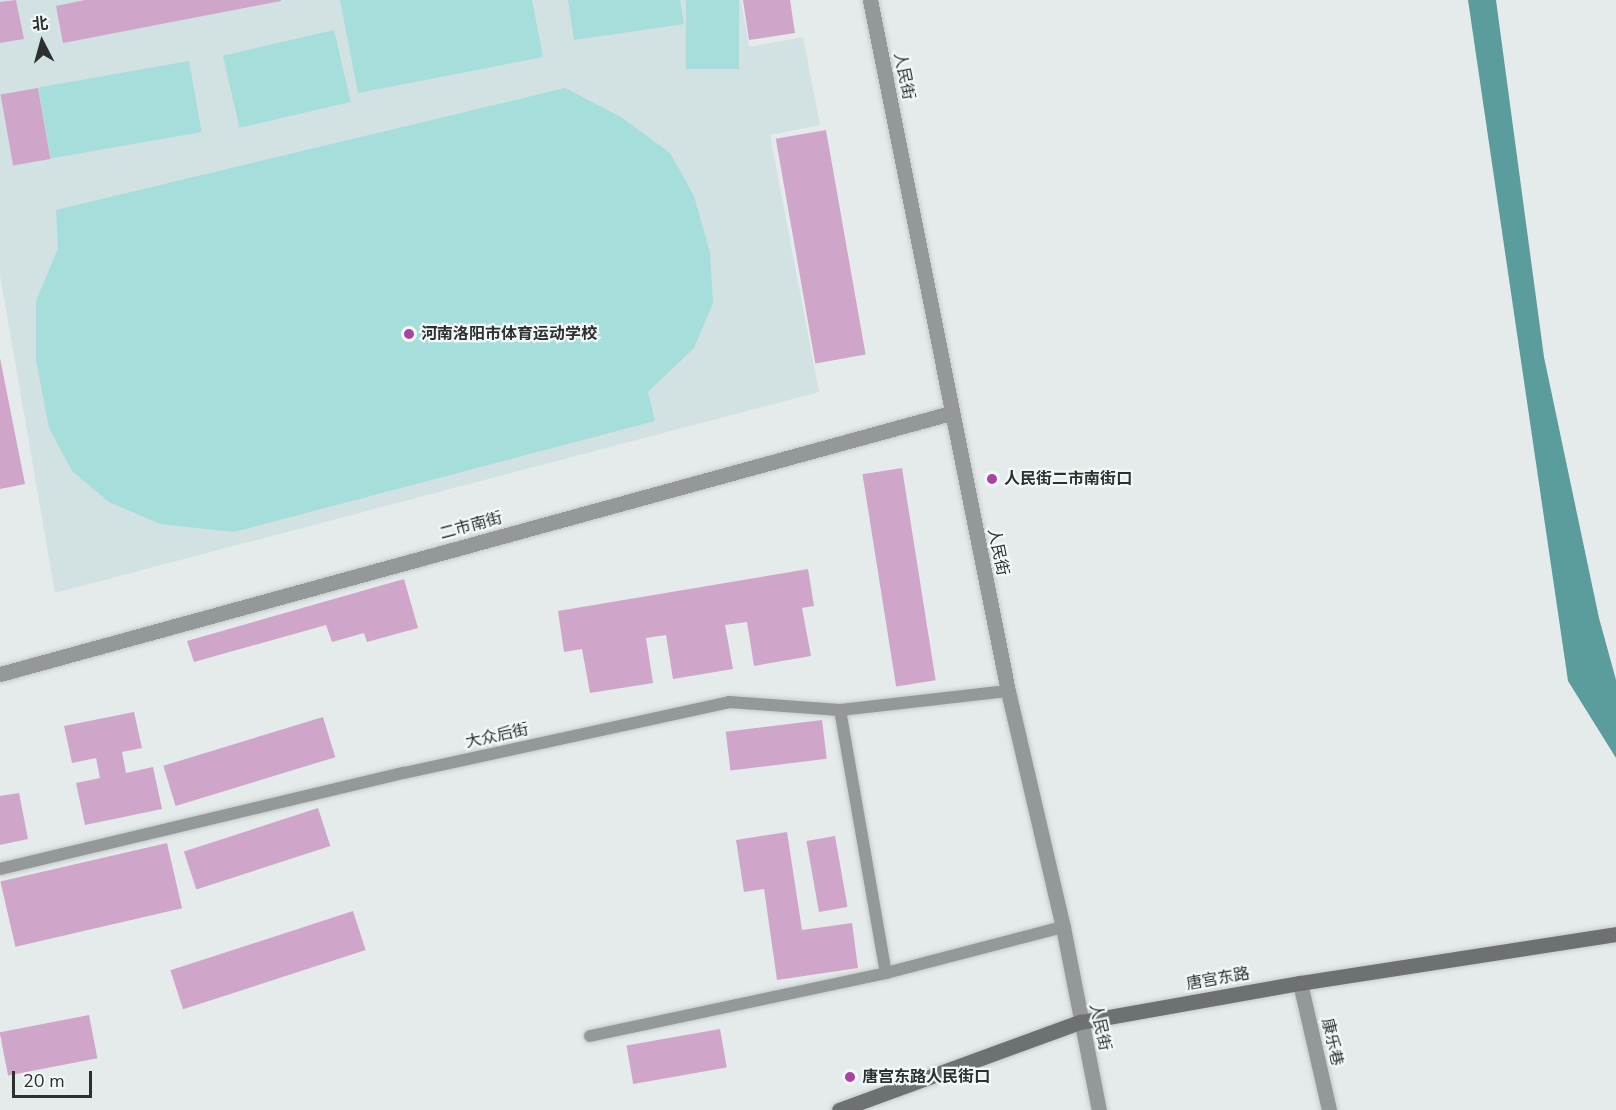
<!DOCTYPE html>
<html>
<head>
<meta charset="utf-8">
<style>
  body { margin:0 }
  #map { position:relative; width:1616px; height:1110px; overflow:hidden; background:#e5ebeb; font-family:"Nunito Sans","Noto Sans SC",sans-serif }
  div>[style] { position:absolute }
  .built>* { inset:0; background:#d2e1e1 }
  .green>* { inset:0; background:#a6dedc; transform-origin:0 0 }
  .water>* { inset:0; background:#5b9d9c }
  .building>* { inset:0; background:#cfa6c9; transform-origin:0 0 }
  .roads { filter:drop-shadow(0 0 2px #c4c9c9) drop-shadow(0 0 2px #c4c9c9) }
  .lane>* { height:12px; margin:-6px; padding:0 6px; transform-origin:6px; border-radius:6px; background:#959898 }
  .street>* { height:15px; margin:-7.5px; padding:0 7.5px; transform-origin:7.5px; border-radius:7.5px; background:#959898 }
  .secondary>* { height:15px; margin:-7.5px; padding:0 7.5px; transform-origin:7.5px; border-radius:7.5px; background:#6d7171 }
  .dots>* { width:16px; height:16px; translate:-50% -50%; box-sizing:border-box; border:3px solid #f2f8f8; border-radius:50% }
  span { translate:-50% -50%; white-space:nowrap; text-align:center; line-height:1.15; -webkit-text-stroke:4.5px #f2f8f8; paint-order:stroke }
  .street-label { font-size:16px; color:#2e3030 }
  .poi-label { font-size:16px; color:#2e3030; font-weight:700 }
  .left { translate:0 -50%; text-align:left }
  .north { position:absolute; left:12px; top:12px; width:60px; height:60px; -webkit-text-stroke:4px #f2f8f8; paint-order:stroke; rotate:354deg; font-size:16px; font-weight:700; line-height:24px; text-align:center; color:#2e3030 }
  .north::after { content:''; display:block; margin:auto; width:21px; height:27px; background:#2e3030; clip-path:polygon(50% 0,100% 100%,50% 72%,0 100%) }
  .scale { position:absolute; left:12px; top:1071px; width:80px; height:27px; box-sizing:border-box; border:3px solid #2e3030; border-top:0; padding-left:8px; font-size:18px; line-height:21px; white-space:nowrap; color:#2e3030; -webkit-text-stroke:4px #f2f8f8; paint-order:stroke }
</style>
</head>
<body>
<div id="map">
  <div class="built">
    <i style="clip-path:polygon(0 0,741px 0,749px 47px,803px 37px,820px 125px,770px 135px,819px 392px,55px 593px,0 275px)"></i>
  </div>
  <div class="green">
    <i style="clip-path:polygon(340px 0,532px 0,543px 57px,358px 93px)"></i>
    <i style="clip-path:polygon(568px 0,680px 0,684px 24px,574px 40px)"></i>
    <i style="left:686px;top:0;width:53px;height:69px"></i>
    <i style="left:334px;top:30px;width:74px;height:114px;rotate:77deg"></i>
    <i style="left:189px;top:61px;width:72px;height:153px;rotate:80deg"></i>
    <i style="clip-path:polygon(565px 88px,621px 117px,670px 153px,694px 196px,710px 253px,713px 303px,694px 348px,648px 392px,655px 421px,234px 532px,160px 524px,109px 502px,72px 471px,49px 428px,36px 360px,36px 301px,58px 248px,56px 210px)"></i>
  </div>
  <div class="water">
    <i style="clip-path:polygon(1468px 0,1496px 0,1544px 357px,1599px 618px,1616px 680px,1616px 758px,1568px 681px)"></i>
  </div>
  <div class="building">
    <i style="clip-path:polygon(16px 0,24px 39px,0 43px,0 2px)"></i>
    <i style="clip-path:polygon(85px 0,281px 0,281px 1px,63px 43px,56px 6px)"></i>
    <i style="clip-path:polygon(743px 0,790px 0,795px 33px,749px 40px)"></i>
    <i style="left:38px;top:88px;width:72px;height:38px;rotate:80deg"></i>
    <i style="left:826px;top:130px;width:228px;height:51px;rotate:80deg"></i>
    <i style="clip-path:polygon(0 358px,25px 484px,0 489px)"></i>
    <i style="left:902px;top:468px;width:215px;height:40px;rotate:81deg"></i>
    <i style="clip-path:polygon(808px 569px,814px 606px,802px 608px,811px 656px,754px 666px,747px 622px,725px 625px,733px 669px,673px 679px,666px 635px,646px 638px,653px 683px,590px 693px,582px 649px,564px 652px,558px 611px)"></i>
    <i style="clip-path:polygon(404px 579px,418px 628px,367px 642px,364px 633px,332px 642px,326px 625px,194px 662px,187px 641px)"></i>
    <i style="clip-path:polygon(134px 712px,142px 748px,122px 752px,126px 773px,153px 767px,162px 809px,85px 825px,76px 783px,100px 778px,96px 758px,72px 763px,64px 726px)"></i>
    <i style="left:323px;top:717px;width:42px;height:167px;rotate:73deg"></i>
    <i style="left:822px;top:720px;width:39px;height:97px;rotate:83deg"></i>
    <i style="clip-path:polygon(19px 793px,28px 839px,0 845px,0 796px)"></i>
    <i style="left:318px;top:808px;width:40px;height:141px;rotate:72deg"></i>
    <i style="clip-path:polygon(787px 832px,802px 930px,852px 923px,858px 968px,777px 980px,764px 889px,744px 892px,736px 840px)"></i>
    <i style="left:835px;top:836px;width:72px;height:29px;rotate:80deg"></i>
    <i style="left:167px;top:843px;width:67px;height:171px;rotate:77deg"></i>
    <i style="left:353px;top:911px;width:41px;height:192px;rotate:72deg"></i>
    <i style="left:89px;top:1015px;width:44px;height:91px;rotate:79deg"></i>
    <i style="left:720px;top:1029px;width:39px;height:95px;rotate:80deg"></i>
  </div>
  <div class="roads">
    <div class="lane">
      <i style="left:840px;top:710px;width:267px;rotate:80.1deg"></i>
      <i style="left:0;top:869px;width:415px;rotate:-13.4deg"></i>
      <i style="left:404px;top:773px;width:333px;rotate:-12.3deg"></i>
      <i style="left:729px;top:702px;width:111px;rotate:4.1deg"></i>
      <i style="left:840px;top:710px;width:169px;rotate:-6.5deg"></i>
      <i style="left:590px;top:1036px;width:303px;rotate:-12deg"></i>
      <i style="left:886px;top:973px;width:183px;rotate:-14.6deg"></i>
    </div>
    <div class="street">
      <i style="left:870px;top:0;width:705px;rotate:78.71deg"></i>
      <i style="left:1008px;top:691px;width:242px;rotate:76.9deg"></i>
      <i style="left:1063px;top:927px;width:187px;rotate:78.9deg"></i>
      <i style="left:0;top:674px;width:986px;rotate:-15.35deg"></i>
      <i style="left:1300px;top:983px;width:130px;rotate:77.1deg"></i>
    </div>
    <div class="secondary">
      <i style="left:839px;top:1110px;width:257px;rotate:-20.1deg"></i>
      <i style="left:1080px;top:1022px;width:223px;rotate:-10.1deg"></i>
      <i style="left:1300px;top:983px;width:320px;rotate:-8.8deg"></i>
    </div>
  </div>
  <div class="dots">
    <i style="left:409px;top:334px;background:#ab42a4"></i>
    <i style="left:992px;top:479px;background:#ab42a4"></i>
    <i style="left:850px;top:1077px;background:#ab42a4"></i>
  </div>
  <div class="street-label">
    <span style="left:904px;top:76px;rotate:79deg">人民街</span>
    <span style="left:471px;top:526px;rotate:-15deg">二市南街</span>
    <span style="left:998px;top:552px;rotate:78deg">人民街</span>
    <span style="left:497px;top:736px;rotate:-12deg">大众后街</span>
    <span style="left:1218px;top:979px;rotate:-10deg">唐宫东路</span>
    <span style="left:1100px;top:1027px;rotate:78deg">人民街</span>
    <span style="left:1332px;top:1042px;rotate:77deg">康乐巷</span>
  </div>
  <div class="poi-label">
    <span class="left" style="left:421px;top:334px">河南洛阳市体育运动学校</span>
    <span class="left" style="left:1004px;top:479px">人民街二市南街口</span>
    <span class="left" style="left:862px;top:1077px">唐宫东路人民街口</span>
  </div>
  <div class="north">北</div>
  <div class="scale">20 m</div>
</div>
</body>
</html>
